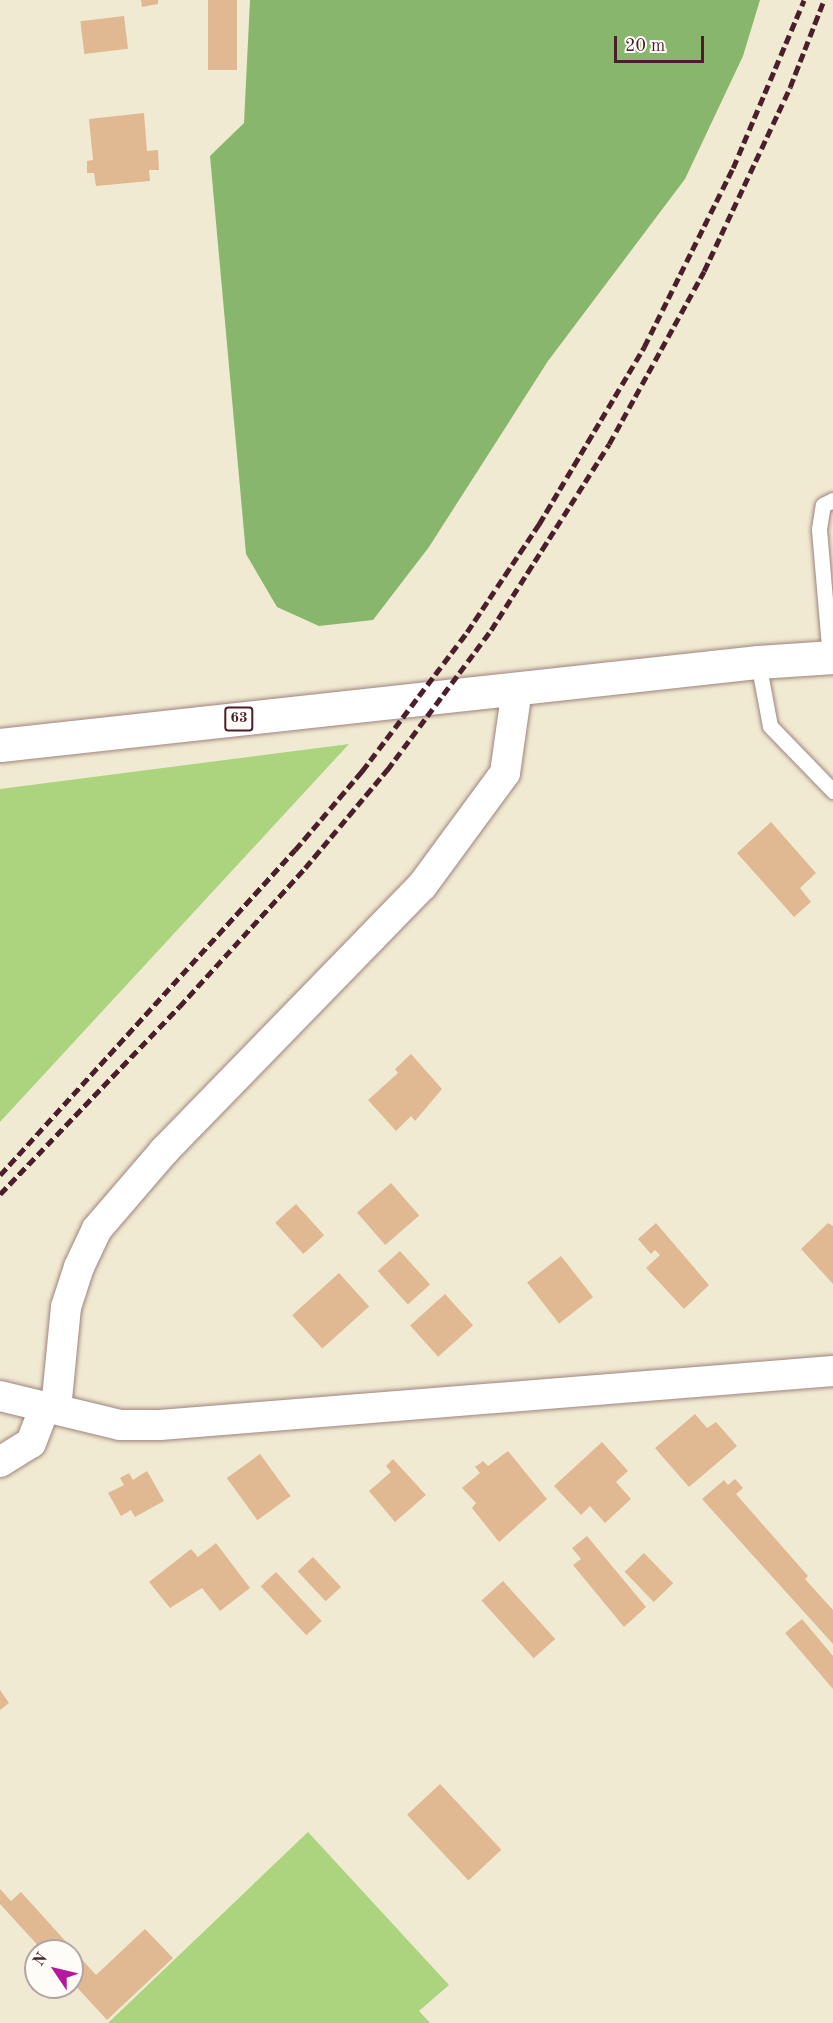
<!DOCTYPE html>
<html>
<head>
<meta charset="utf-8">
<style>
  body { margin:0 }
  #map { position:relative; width:833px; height:2023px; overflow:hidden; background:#f1ead2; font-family:"Old Standard TT",serif }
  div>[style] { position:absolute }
  .green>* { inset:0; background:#acd47e }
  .forest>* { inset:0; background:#89b66d }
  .building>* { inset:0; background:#e0b892; transform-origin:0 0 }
  .roads { filter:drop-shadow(0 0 2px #9e847e) drop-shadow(0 0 2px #9e847e) }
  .service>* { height:15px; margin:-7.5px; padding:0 7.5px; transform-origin:7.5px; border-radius:7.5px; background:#fff }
  .minor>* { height:30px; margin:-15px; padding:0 15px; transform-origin:15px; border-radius:15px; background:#fff }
  .primary>* { height:33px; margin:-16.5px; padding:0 16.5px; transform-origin:16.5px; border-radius:16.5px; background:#fff }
  .rail>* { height:4.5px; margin-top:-2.25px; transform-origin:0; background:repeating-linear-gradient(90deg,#4a1f2b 0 9px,transparent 0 13.5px) }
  span { translate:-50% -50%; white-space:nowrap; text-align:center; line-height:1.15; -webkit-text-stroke:5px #fdfcf7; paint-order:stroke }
  .shield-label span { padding:2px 4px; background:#fdfcf7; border:2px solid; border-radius:4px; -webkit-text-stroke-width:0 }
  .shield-label { font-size:15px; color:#4a1f2b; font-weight:700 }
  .north { position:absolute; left:24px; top:1939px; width:60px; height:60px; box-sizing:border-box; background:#fdfcf7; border:2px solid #b5a4a5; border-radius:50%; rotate:305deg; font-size:16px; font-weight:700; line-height:24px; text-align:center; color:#4a1f2b }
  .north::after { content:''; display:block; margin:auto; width:21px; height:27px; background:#b5179e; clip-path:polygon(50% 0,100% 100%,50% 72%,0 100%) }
  .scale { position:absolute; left:614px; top:36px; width:90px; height:27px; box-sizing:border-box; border:3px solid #4a1f2b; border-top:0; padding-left:8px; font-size:18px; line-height:21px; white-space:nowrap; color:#4a1f2b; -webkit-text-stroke:4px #fdfcf7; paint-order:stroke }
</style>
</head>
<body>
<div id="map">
  <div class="green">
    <i style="clip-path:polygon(349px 744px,0 1122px,0 789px)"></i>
    <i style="clip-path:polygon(308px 1832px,449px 1985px,419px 2011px,430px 2023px,108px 2023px)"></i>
  </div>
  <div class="forest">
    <i style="clip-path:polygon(250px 0,760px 0,743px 56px,685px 179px,548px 361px,429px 547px,373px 620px,319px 626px,277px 607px,246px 554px,210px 156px,244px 123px)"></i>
  </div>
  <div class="building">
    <i style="clip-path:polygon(141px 0,158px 0,158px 4px,142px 7px)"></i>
    <i style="left:208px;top:0;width:29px;height:70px"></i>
    <i style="left:124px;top:16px;width:33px;height:44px;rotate:83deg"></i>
    <i style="clip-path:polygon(144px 113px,147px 151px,158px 150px,159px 170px,149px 170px,150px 181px,96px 186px,94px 173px,87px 173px,87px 161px,93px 160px,89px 119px)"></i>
    <i style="clip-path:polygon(771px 822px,816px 873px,800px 888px,811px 902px,794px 917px,737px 853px)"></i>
    <i style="clip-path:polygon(411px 1054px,442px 1089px,415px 1121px,411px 1116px,396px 1131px,368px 1100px,398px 1073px,395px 1069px)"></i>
    <i style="left:391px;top:1183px;width:43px;height:45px;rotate:49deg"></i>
    <i style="left:296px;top:1204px;width:42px;height:28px;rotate:48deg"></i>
    <i style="clip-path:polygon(656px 1223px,709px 1285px,684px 1309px,646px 1268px,660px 1255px,655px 1250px,651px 1254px,638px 1239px)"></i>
    <i style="clip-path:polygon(828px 1223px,833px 1226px,833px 1284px,801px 1249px)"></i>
    <i style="left:400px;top:1251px;width:45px;height:30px;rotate:48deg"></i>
    <i style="left:561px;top:1256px;width:52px;height:43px;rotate:52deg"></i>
    <i style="left:339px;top:1273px;width:45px;height:63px;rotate:48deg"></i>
    <i style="left:445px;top:1294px;width:42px;height:47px;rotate:48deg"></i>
    <i style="clip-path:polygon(695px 1414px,707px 1428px,716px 1422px,737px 1446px,689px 1487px,655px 1448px)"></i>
    <i style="clip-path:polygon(602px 1442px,628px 1471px,616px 1482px,631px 1499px,605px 1523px,590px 1506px,581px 1515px,554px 1486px)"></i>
    <i style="clip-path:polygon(508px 1451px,547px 1499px,499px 1542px,472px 1508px,476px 1503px,462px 1488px,480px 1473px,475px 1467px,483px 1461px,488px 1466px)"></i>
    <i style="left:260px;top:1454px;width:52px;height:41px;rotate:54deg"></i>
    <i style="clip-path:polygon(393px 1459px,426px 1495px,395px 1522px,369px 1491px,391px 1472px,386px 1466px)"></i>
    <i style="clip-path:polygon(147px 1471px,164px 1501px,135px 1517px,131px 1510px,121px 1516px,108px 1493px,124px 1485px,120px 1478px,129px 1473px,133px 1480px)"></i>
    <i style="clip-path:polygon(735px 1479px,743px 1488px,736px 1494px,808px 1576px,805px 1579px,833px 1610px,833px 1644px,702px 1499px,724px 1480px,728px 1485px)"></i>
    <i style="clip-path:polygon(587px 1536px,646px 1607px,624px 1627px,573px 1565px,581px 1559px,572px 1548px)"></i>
    <i style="clip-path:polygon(216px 1543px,250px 1588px,220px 1611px,202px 1588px,170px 1608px,149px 1582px,191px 1549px,198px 1557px)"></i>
    <i style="left:644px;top:1553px;width:42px;height:27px;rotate:46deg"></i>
    <i style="left:313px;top:1557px;width:41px;height:21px;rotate:47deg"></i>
    <i style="left:276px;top:1572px;width:67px;height:21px;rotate:47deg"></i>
    <i style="left:503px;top:1581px;width:78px;height:29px;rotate:48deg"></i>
    <i style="clip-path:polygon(802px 1619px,833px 1656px,833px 1689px,785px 1633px)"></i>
    <i style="clip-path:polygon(0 1690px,9px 1703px,0 1710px)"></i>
    <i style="left:440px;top:1784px;width:90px;height:45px;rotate:47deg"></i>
    <i style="clip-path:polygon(0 1889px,11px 1901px,21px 1892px,96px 1975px,145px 1929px,173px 1958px,107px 2020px,72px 1982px,72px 1951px,43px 1951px,0 1904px)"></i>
  </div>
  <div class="roads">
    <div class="service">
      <i style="left:830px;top:658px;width:129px;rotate:-94.9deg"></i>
      <i style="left:819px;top:529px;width:24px;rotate:-81deg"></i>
      <i style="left:823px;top:505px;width:11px;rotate:-27deg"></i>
      <i style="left:758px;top:662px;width:65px;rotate:79.4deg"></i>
      <i style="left:770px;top:726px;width:91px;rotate:45.9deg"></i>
    </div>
    <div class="minor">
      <i style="left:0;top:1396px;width:123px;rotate:13.6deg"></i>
      <i style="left:120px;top:1425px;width:40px"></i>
      <i style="left:160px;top:1425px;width:675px;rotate:-4.59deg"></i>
      <i style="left:56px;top:1409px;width:102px;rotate:-84.4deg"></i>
      <i style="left:66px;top:1307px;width:42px;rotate:-72deg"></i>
      <i style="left:79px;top:1267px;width:42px;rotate:-64.7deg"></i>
      <i style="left:97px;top:1229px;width:103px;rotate:-49.3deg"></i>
      <i style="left:164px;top:1151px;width:370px;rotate:-45.8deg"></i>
      <i style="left:422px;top:886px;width:140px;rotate:-53.7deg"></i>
      <i style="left:505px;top:773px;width:85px;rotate:-81.9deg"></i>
      <i style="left:0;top:1462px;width:36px;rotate:-32deg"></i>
      <i style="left:31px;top:1443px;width:39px;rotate:-69deg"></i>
    </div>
    <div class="primary">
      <i style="left:0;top:745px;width:763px;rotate:-6.25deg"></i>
      <i style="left:758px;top:662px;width:75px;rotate:-3.8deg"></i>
    </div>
  </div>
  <div class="rail">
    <i style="left:0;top:1175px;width:439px;rotate:-47.8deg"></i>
    <i style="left:295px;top:850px;width:104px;rotate:-49.7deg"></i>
    <i style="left:362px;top:771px;width:174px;rotate:-52.9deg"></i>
    <i style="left:467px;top:632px;width:130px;rotate:-56.3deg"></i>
    <i style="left:539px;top:524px;width:206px;rotate:-59.3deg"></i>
    <i style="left:644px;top:347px;width:200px;rotate:-63.6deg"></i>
    <i style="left:733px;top:168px;width:182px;rotate:-67.1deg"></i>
    <i style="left:0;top:1194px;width:259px;rotate:-46.3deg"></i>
    <i style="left:179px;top:1007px;width:188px;rotate:-47.8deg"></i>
    <i style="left:305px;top:868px;width:128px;rotate:-50.1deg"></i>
    <i style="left:387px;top:770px;width:174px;rotate:-53.4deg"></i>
    <i style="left:491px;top:630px;width:220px;rotate:-57.6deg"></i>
    <i style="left:609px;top:444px;width:197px;rotate:-61.2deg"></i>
    <i style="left:704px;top:271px;width:203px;rotate:-64.9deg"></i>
    <i style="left:790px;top:87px;width:93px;rotate:-68.7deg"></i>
  </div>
  <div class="shield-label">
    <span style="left:239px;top:719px">63</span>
  </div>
  <div class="north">N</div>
  <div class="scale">20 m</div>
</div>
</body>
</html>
